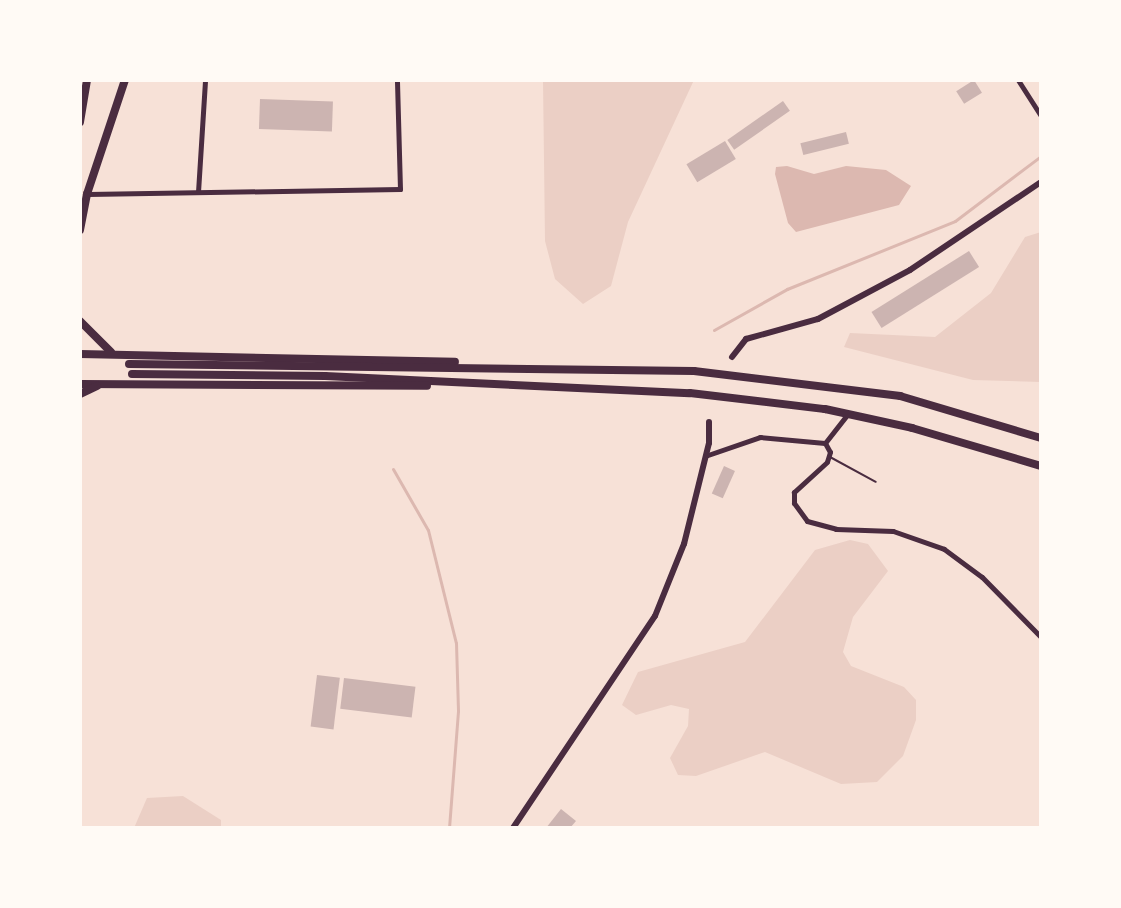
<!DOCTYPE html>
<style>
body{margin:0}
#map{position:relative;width:1121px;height:908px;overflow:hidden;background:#f7e1d7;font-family:"PT Sans",sans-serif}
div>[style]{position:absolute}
.green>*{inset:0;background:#ebcfc5}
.water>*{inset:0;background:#dcb8b0}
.stream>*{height:3px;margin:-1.5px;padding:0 1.5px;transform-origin:1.5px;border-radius:1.5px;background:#dcb8b0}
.building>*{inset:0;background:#ccb4b1;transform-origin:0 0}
.service>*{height:2px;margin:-1px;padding:0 1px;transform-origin:1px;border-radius:1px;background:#4a2c40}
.minor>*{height:5px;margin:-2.5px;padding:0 2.5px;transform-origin:2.5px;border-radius:2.5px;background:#4a2c40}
.tertiary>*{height:6px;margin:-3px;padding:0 3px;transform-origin:3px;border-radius:3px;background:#4a2c40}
.trunk>*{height:8px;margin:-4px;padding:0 4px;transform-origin:4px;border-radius:4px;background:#4a2c40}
span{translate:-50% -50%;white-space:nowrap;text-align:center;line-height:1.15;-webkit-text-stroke:8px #fffaf5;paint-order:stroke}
.frame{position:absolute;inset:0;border:82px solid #fffaf5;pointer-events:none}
</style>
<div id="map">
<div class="green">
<div style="clip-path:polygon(543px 80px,694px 80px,628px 222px,611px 286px,583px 304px,555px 279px,545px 241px)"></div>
<div style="clip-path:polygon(1041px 232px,1041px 382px,973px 380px,844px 347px,850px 333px,935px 337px,991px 293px,1025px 237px)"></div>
<div style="clip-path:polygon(850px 540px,868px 544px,888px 571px,853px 617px,843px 652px,851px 666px,904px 687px,916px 700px,916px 720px,903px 756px,877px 782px,841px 784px,765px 752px,696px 776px,678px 775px,670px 758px,688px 726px,689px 709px,671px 705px,636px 715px,622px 705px,638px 672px,745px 642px,815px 550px)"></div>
<div style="clip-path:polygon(183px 796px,221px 820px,221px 828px,134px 828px,147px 798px)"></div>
</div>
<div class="water">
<div style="clip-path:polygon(787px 166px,814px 174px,846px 166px,886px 170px,911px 186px,899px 205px,796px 232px,788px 223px,775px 174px,776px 167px)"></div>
</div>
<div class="stream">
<div style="left:714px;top:330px;width:84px;rotate:-29.3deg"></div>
<div style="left:787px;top:289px;width:181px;rotate:-22deg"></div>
<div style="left:955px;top:221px;width:108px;rotate:-37.1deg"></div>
<div style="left:393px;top:469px;width:70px;rotate:60.2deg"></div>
<div style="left:428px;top:530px;width:116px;rotate:76.1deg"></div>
<div style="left:456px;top:643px;width:68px;rotate:88.3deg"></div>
<div style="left:458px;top:711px;width:117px;rotate:94.4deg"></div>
</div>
<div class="building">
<div style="left:974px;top:80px;width:15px;height:21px;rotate:58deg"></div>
<div style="left:260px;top:99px;width:73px;height:30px;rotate:2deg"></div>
<div style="left:783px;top:101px;width:12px;height:68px;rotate:55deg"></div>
<div style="left:846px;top:132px;width:12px;height:47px;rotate:76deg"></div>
<div style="left:725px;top:141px;width:21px;height:45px;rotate:59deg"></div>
<div style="left:969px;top:251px;width:19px;height:115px;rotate:58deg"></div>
<div style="left:724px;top:466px;width:12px;height:30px;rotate:24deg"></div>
<div style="left:317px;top:675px;width:23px;height:52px;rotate:7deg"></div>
<div style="left:344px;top:678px;width:72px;height:31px;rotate:7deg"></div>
<div style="clip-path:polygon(561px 809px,576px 821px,570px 828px,546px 828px)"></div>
</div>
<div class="service">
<div style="left:830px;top:457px;width:52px;rotate:28.5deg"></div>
</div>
<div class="minor">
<div style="left:1018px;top:80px;width:43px;rotate:57.4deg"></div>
<div style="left:198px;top:192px;width:112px;rotate:-86.4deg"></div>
<div style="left:88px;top:194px;width:312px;rotate:-0.9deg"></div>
<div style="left:400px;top:189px;width:109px;rotate:-91.6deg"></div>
<div style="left:825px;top:443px;width:37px;rotate:-52deg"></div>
<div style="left:705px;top:456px;width:58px;rotate:-19.1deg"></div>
<div style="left:760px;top:437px;width:65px;rotate:5.3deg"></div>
<div style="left:825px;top:443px;width:10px;rotate:61deg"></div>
<div style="left:830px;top:452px;width:10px;rotate:107deg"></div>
<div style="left:827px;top:462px;width:45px;rotate:137.7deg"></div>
<div style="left:794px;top:492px;width:11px;rotate:90deg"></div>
<div style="left:794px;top:503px;width:22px;rotate:54deg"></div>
<div style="left:807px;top:521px;width:30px;rotate:15deg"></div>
<div style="left:836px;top:529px;width:57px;rotate:2deg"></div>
<div style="left:893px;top:531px;width:54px;rotate:19.4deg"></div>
<div style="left:944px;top:549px;width:47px;rotate:36.4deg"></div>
<div style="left:982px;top:577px;width:84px;rotate:45.5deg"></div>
</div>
<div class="tertiary">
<div style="left:732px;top:357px;width:23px;rotate:-52deg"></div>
<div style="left:746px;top:339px;width:75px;rotate:-15.5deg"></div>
<div style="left:818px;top:319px;width:104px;rotate:-28deg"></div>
<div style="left:910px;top:270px;width:158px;rotate:-33.9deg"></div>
<div style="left:513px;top:828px;width:255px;rotate:-56.2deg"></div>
<div style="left:655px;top:616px;width:78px;rotate:-68.1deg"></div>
<div style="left:684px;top:544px;width:104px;rotate:-76.1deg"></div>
<div style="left:709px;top:443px;width:21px;rotate:-90deg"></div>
</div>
<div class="trunk">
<div style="left:80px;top:122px;width:43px;rotate:-80.5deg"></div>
<div style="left:80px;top:230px;width:37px;rotate:-79deg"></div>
<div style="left:87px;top:194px;width:120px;rotate:-71.6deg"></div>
<div style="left:80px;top:321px;width:44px;rotate:45deg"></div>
<div style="left:80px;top:354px;width:375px;rotate:1.2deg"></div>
<div style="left:129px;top:364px;width:565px;rotate:0.71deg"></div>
<div style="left:694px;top:371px;width:208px;rotate:6.9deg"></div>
<div style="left:900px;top:396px;width:147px;rotate:16.6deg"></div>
<div style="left:132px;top:374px;width:193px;rotate:0.6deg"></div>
<div style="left:325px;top:376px;width:365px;rotate:2.7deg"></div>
<div style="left:690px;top:393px;width:136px;rotate:6.8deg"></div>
<div style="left:825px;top:409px;width:89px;rotate:12.3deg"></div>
<div style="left:912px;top:428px;width:134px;rotate:16.4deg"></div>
<div style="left:80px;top:384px;width:347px;rotate:0.3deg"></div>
<div style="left:80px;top:394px;width:19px;rotate:-25deg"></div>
</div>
<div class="frame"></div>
</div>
